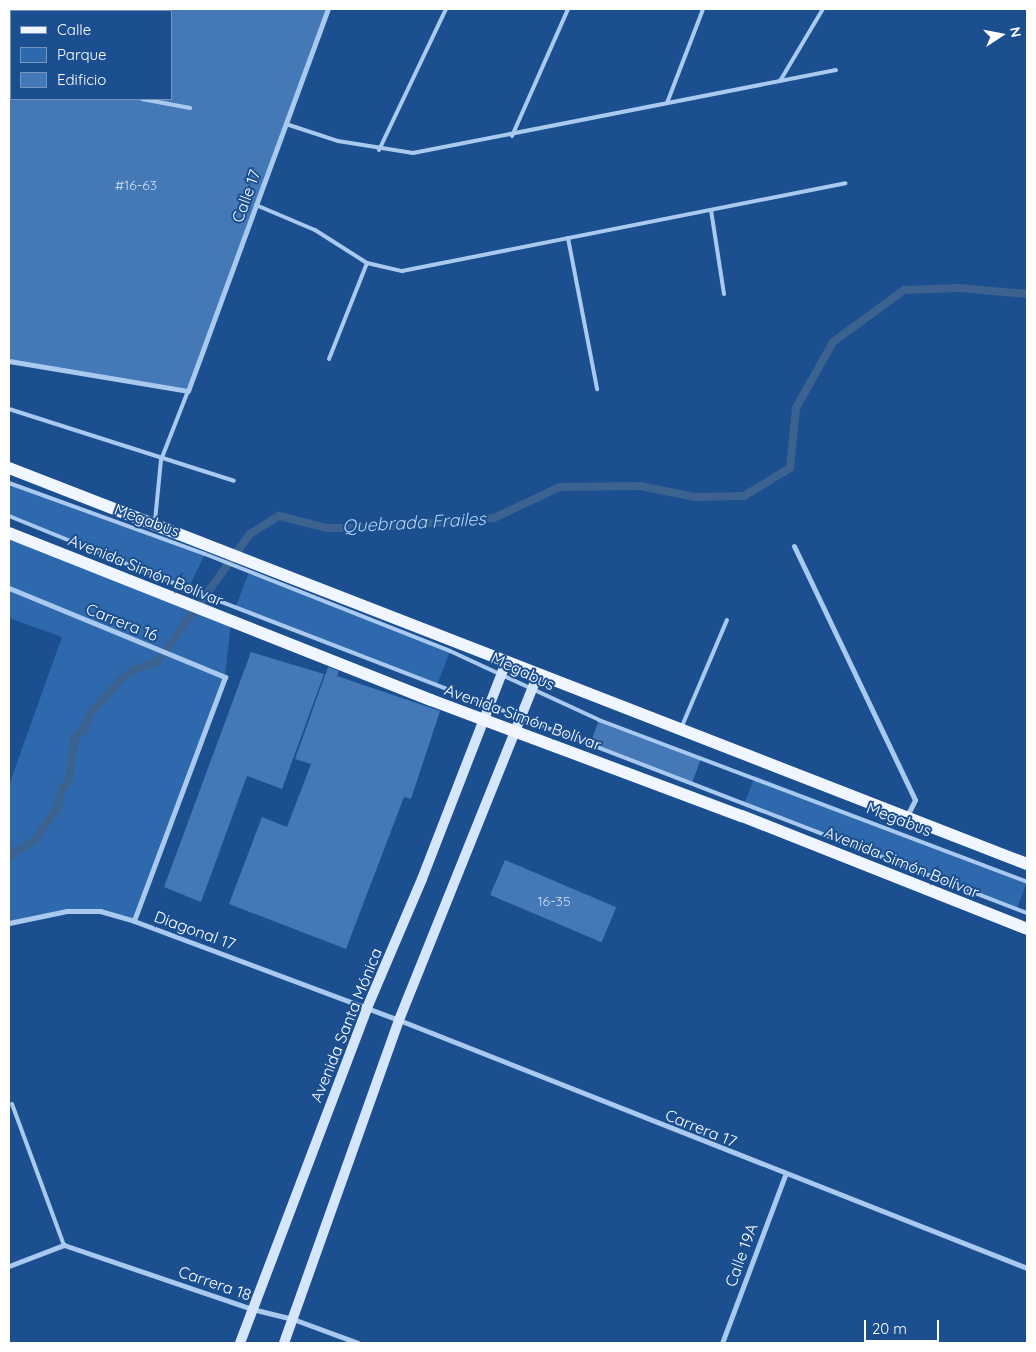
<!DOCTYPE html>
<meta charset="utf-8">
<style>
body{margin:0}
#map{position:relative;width:1036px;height:1352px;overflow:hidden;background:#1b4f8f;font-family:Quicksand,sans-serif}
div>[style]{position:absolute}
.green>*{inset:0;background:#2e69ad;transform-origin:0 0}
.stream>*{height:8px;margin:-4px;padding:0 4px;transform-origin:4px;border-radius:4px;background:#3c6290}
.building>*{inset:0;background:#4478b7;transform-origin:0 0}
.lane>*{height:4px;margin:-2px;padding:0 2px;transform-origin:2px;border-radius:2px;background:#a9c9ee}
.street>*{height:5px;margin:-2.5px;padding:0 2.5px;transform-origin:2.5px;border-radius:2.5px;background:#a9c9ee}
.secondary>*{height:10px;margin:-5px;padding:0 5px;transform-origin:5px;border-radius:5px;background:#d6e6fa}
.primary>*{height:12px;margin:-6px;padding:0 6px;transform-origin:6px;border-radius:6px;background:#f0f6ff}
span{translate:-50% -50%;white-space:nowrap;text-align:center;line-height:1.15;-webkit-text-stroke:4px #1b4f8f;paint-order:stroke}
.number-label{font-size:14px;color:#d0dded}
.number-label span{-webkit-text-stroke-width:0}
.street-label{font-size:16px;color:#fff}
.water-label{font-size:18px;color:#b5d3f5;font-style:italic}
.frame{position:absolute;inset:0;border:10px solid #fff;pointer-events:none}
.legend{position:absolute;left:10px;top:10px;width:162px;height:90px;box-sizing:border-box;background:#1b4f8f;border:1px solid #7695bc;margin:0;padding:6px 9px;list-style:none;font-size:15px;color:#fff}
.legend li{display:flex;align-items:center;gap:10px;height:25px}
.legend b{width:25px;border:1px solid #7695bc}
.north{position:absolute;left:976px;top:10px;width:50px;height:50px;-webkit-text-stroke:4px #1b4f8f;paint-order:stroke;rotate:79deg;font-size:14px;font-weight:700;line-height:20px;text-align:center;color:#fff}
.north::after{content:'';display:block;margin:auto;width:18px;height:22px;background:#fff;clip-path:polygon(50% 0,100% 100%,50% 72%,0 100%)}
.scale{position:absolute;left:864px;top:1320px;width:75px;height:22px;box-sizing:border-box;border:2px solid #fff;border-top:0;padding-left:6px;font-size:15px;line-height:18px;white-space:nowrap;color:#fff;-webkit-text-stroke:4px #1b4f8f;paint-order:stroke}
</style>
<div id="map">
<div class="green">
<div style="clip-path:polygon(9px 483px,205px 554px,188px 589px,9px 516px)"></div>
<div style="clip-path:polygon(9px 533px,231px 621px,225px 677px,134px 921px,100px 911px,67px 911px,9px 923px,9px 785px,62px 637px,9px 618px)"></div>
<div style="left:249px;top:572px;width:216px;height:38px;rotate:21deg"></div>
<div style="left:755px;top:776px;width:292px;height:29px;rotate:21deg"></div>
</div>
<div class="stream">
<div style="left:9px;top:856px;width:31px;rotate:-32deg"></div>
<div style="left:35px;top:840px;width:38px;rotate:-55deg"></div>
<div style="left:57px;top:809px;width:21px;rotate:-76deg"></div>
<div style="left:62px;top:789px;width:11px;rotate:-52deg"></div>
<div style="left:69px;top:780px;width:43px;rotate:-82.1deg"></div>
<div style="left:75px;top:737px;width:12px;rotate:-42deg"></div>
<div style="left:84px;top:729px;width:16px;rotate:-68deg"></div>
<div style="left:90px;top:714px;width:47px;rotate:-48.5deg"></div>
<div style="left:121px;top:679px;width:17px;rotate:-36deg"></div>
<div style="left:135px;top:669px;width:23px;rotate:-18deg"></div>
<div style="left:157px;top:662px;width:158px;rotate:-54deg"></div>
<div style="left:250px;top:534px;width:34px;rotate:-32deg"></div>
<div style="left:279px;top:516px;width:49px;rotate:14deg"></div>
<div style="left:327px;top:528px;width:40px"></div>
<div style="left:367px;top:528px;width:127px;rotate:-4.5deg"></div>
<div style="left:494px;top:518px;width:73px;rotate:-25.2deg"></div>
<div style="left:560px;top:487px;width:80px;rotate:-0.7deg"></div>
<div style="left:640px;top:486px;width:56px;rotate:11.3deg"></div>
<div style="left:695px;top:497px;width:49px;rotate:-1.2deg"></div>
<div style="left:744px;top:496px;width:54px;rotate:-31.3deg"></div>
<div style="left:790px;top:468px;width:60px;rotate:-84.3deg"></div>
<div style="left:796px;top:408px;width:76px;rotate:-60.7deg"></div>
<div style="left:833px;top:342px;width:88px;rotate:-36.2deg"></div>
<div style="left:904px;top:290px;width:56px;rotate:-2deg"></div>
<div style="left:960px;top:288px;width:67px;rotate:5.1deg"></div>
</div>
<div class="building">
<div style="clip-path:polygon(evenodd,9px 9px,328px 9px,188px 391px,9px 361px,9px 9px,11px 11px,171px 11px,171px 99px,11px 99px,11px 11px)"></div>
<div style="clip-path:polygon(251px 652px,324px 674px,282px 789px,247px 776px,201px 902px,164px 887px)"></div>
<div style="clip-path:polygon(328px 667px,339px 671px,337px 676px,440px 711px,411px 799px,404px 797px,346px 949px,229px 904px,262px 817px,287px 827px,311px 764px,295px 759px)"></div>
<div style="left:599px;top:720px;width:109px;height:27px;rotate:20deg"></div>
<div style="left:505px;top:860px;width:121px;height:38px;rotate:23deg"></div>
</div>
<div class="lane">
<div style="left:9px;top:72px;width:2px;rotate:27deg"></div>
<div style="left:780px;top:81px;width:84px;rotate:-59.2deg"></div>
<div style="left:142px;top:99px;width:49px;rotate:10.6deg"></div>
<div style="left:667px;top:103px;width:101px;rotate:-69deg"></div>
<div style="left:286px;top:124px;width:55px;rotate:18.1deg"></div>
<div style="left:338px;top:141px;width:76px;rotate:9.1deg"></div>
<div style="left:413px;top:153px;width:431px;rotate:-11.1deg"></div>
<div style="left:512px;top:136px;width:139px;rotate:-66.2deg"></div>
<div style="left:379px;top:150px;width:156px;rotate:-64.6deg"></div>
<div style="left:256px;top:205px;width:64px;rotate:23deg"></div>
<div style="left:315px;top:230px;width:62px;rotate:32.4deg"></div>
<div style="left:367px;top:263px;width:36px;rotate:13deg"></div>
<div style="left:402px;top:271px;width:452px;rotate:-11.2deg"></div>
<div style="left:711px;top:210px;width:85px;rotate:81.2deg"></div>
<div style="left:568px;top:238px;width:154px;rotate:79.1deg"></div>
<div style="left:329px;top:359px;width:103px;rotate:-68.4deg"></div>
<div style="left:9px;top:409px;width:236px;rotate:17.7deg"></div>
<div style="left:9px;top:483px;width:208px;rotate:19.9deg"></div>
<div style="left:205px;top:554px;width:264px;rotate:21.6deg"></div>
<div style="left:450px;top:651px;width:164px;rotate:24.8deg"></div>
<div style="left:599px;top:720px;width:458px;rotate:20.7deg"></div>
<div style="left:9px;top:516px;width:193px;rotate:22.2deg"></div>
<div style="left:188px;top:589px;width:899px;rotate:21.12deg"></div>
<div style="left:155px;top:521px;width:61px;rotate:-84.4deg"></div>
<div style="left:161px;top:460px;width:74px;rotate:-68.6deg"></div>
<div style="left:682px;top:726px;width:115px;rotate:-67deg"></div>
<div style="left:12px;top:1104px;width:150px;rotate:69.8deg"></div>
</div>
<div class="street">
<div style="left:9px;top:361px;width:181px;rotate:9.5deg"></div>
<div style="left:188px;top:391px;width:407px;rotate:-69.9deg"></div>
<div style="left:794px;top:546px;width:281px;rotate:64.5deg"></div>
<div style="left:915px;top:800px;width:18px;rotate:117deg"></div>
<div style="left:9px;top:588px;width:234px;rotate:22.4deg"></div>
<div style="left:225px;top:677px;width:260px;rotate:110.5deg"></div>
<div style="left:9px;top:923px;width:59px;rotate:-11.7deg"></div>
<div style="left:67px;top:911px;width:33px"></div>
<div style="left:100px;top:911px;width:35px;rotate:16deg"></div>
<div style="left:134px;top:921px;width:283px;rotate:20.5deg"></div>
<div style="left:399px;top:1020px;width:675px;rotate:21.55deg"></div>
<div style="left:9px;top:1266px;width:59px;rotate:-20.9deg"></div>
<div style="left:64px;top:1245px;width:199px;rotate:18.8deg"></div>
<div style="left:252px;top:1309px;width:42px;rotate:13.7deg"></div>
<div style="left:293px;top:1319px;width:69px;rotate:20.3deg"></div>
<div style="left:722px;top:1343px;width:179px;rotate:-69.4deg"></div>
</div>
<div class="secondary">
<div style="left:240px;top:1343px;width:358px;rotate:-69.2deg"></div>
<div style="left:367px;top:1008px;width:140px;rotate:-66.9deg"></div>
<div style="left:422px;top:879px;width:233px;rotate:-68.8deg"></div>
<div style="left:284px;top:1343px;width:343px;rotate:-70.4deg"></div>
<div style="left:399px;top:1020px;width:372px;rotate:-68.1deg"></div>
</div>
<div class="primary">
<div style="left:9px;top:468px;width:1092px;rotate:21.26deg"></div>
<div style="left:9px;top:533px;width:454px;rotate:21.6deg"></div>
<div style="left:431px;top:700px;width:332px;rotate:20.5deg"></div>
<div style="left:742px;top:816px;width:307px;rotate:21.6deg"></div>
</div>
<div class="number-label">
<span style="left:136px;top:185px">#16-63</span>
<span style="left:554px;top:901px">16-35</span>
</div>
<div class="street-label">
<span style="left:246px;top:196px;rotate:-70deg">Calle 17</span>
<span style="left:147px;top:520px;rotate:20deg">Megabus</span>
<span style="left:146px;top:570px;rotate:22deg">Avenida Simón Bolívar</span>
<span style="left:122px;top:622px;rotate:22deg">Carrera 16</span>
<span style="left:523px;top:671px;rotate:25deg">Megabus</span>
<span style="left:523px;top:717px;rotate:20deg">Avenida Simón Bolívar</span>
<span style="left:899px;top:819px;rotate:21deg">Megabus</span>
<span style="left:902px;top:862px;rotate:22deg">Avenida Simón Bolívar</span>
<span style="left:195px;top:930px;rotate:20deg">Diagonal 17</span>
<span style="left:346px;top:1025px;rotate:-68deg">Avenida Santa Mónica</span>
<span style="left:701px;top:1128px;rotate:22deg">Carrera 17</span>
<span style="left:741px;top:1255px;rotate:-70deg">Calle 19A</span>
<span style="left:215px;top:1283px;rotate:19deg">Carrera 18</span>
</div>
<div class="water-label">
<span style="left:414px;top:523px;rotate:-3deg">Quebrada Frailes</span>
</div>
<div class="frame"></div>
<ul class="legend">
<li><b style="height:6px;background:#f0f6ff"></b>Calle</li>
<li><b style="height:14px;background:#2e69ad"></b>Parque</li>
<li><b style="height:14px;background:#4478b7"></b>Edificio</li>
</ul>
<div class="north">N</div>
<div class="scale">20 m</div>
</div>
